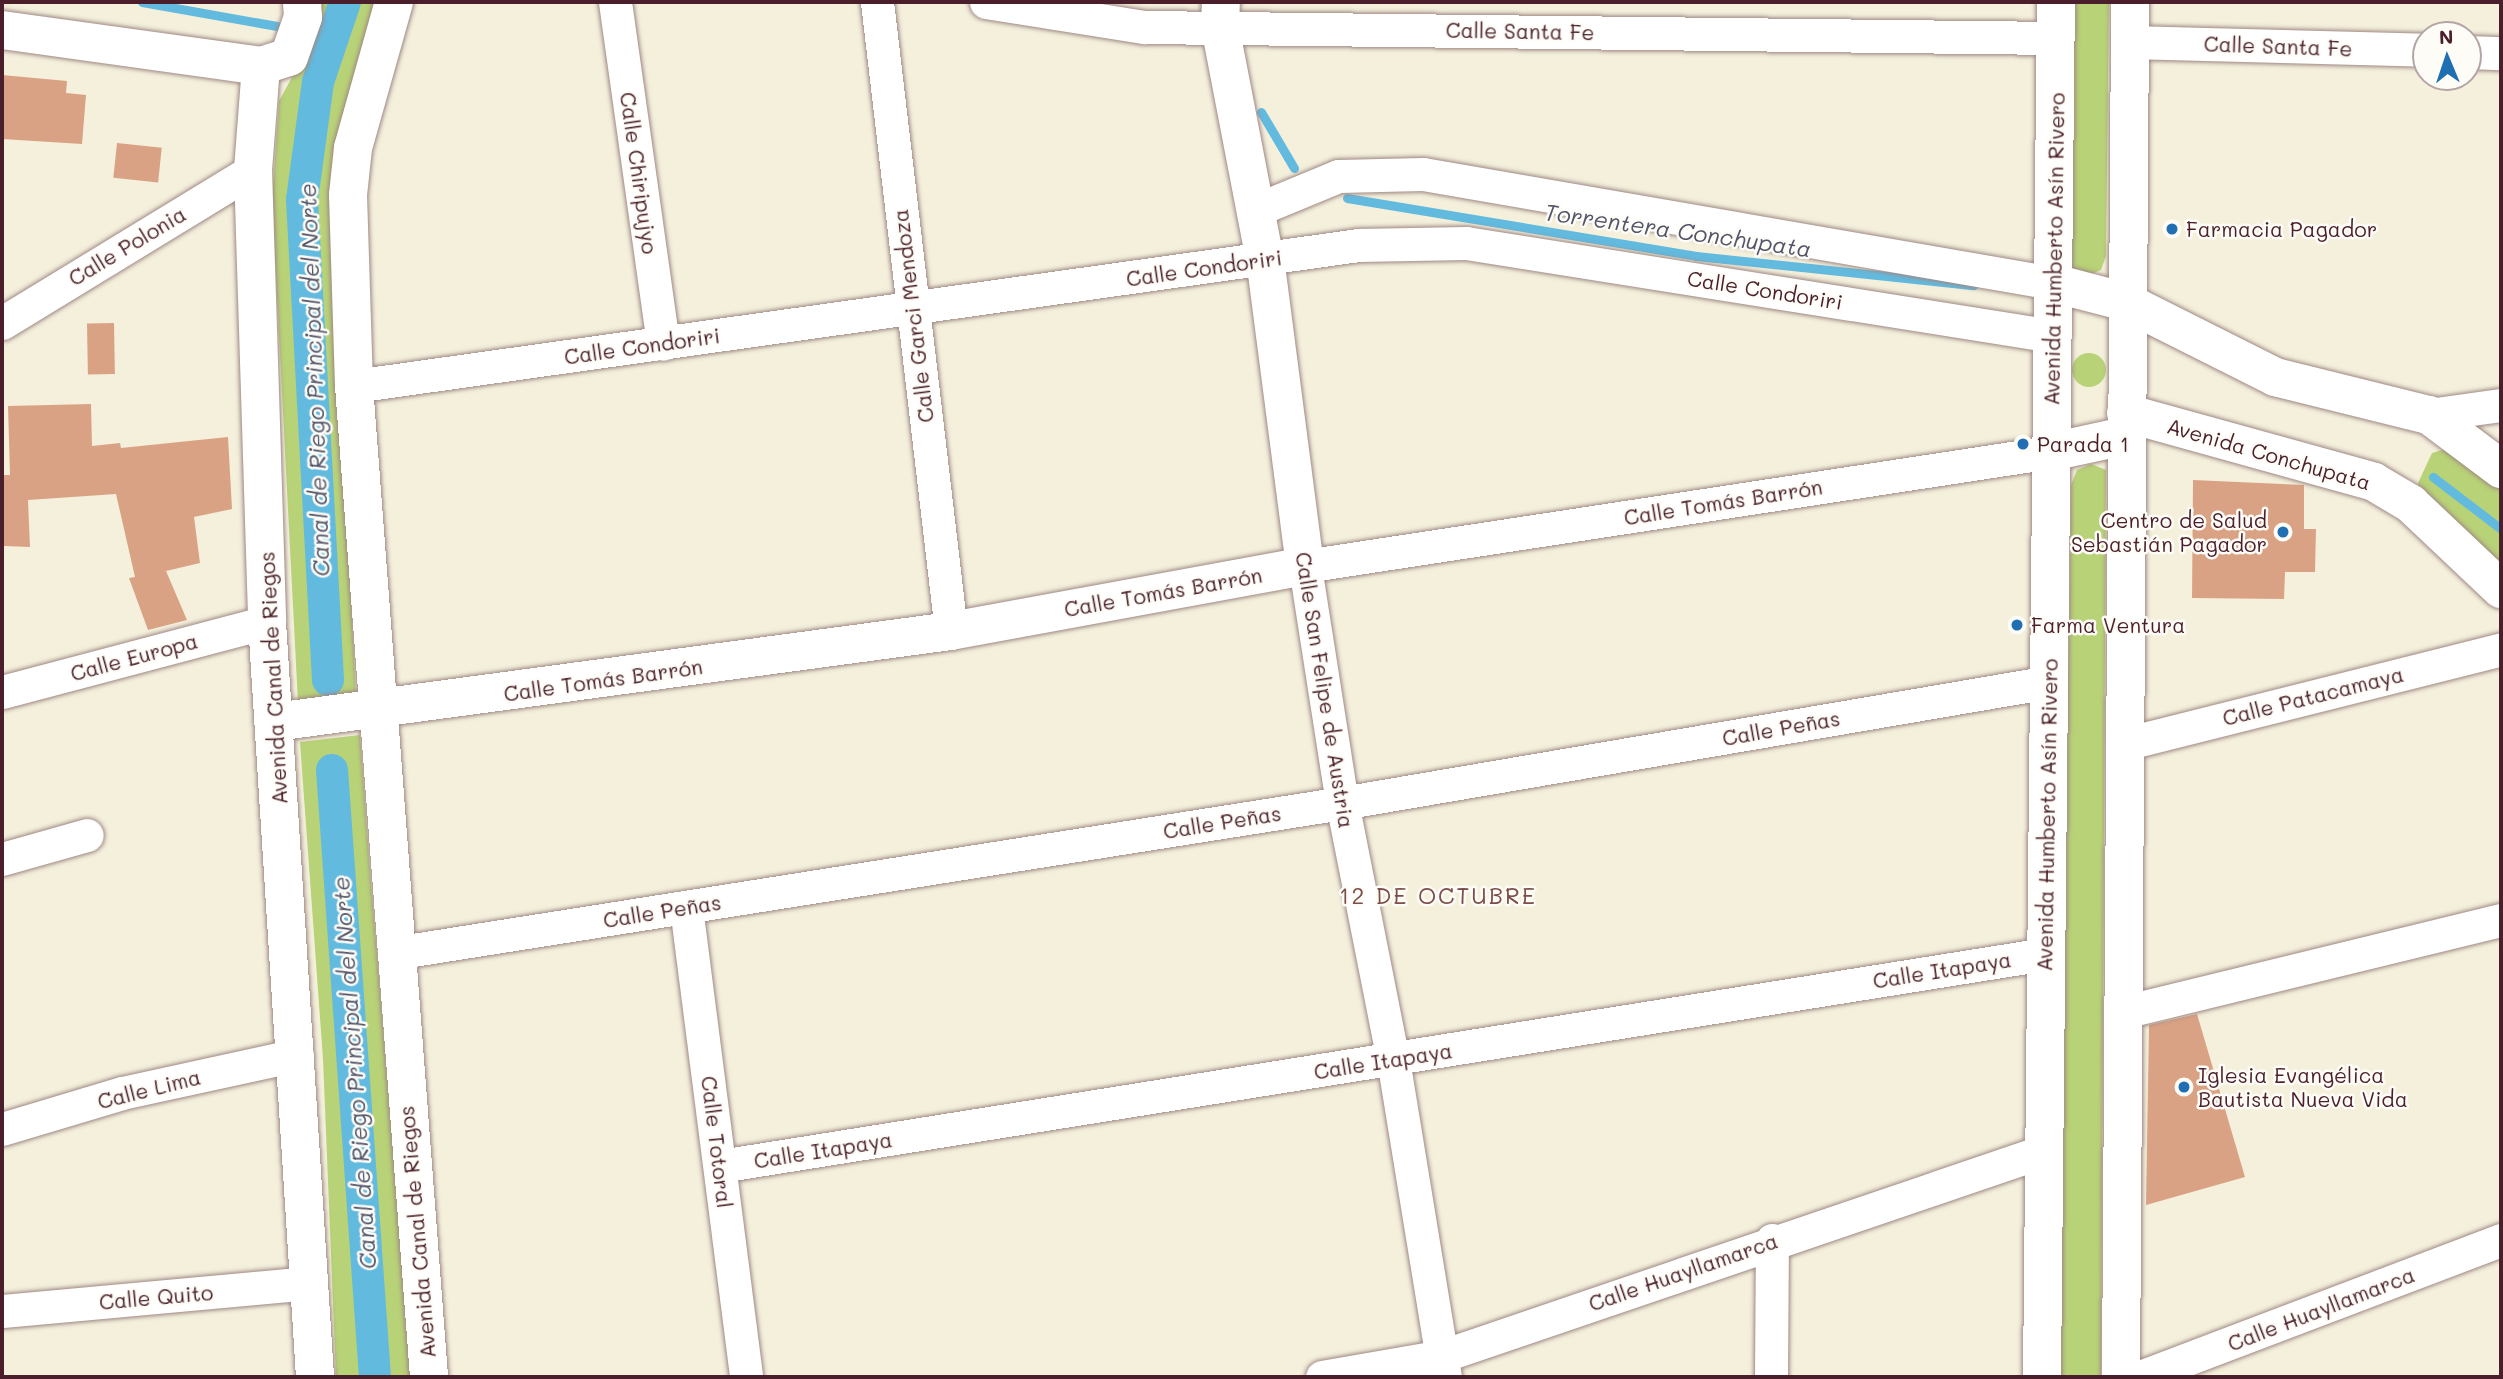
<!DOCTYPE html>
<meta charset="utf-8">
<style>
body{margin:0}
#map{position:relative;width:2503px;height:1379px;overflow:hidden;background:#f4f0dc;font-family:Mali,sans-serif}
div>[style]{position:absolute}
.green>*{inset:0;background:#b8d277}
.round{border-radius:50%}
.stream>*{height:9px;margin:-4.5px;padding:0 4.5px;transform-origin:4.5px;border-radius:4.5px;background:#62badf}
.canal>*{height:32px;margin:-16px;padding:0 16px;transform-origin:16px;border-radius:16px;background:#62badf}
.building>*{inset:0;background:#daa284;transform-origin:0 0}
.roads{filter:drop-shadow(0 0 2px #9f8884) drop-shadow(0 0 2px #9f8884)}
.minor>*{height:33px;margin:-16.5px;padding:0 16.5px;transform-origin:16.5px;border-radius:16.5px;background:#fff}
.tertiary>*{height:38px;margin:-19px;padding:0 19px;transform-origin:19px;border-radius:19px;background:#fff}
.dots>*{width:19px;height:19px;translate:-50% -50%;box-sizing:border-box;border:4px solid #fdfcf7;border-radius:50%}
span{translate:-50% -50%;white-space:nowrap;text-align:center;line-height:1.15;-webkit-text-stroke:5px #fdfcf7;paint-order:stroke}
.street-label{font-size:21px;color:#4a1f2b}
.poi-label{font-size:21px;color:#4a1f2b}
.left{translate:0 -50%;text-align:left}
.right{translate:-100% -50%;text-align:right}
.water-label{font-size:23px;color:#52556a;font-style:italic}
.neighbourhood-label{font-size:23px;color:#7c4d4a;letter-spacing:2px}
.frame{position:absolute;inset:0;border:4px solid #4a1f2b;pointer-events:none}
.north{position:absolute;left:2412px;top:21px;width:70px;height:70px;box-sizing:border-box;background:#fdfcf7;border:2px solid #b5a4a5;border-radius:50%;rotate:358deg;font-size:19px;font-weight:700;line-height:28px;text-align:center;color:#4a1f2b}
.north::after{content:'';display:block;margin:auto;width:24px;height:32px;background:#1f6fb2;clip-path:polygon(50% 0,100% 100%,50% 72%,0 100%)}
</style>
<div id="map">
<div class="green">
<div style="clip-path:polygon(318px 2px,380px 2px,333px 251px,356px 696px,298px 703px,272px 200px,279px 101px,302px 59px)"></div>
<div style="clip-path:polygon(2070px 2px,2109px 2px,2106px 256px,2101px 270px,2087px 276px,2073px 270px,2067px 256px)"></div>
<div class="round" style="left:2072px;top:353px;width:34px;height:34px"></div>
<div style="clip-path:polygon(2445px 449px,2501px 487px,2501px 572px,2420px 497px,2418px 483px,2432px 453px)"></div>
<div style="clip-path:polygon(2091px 464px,2106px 470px,2101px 1377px,2058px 1377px,2071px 485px,2077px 470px)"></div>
<div style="clip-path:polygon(360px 735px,370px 871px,412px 1377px,336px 1377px,323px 1059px,300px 742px)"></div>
</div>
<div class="stream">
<div style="left:142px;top:2px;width:137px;rotate:10.1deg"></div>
<div style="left:1261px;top:112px;width:65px;rotate:59.5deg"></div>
<div style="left:1347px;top:198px;width:354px;rotate:9.4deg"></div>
<div style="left:1696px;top:256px;width:279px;rotate:6deg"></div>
<div style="left:2433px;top:477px;width:86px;rotate:37.4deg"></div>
</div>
<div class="canal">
<div style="left:328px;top:680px;width:481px;rotate:-93.1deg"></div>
<div style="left:302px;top:200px;width:119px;rotate:-82.3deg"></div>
<div style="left:318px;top:82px;width:84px;rotate:-71.4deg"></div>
<div style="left:332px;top:770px;width:609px;rotate:85.95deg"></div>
</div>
<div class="building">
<div style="clip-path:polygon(2px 75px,67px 81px,66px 93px,86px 95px,82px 144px,2px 139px)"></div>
<div style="left:117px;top:143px;width:45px;height:35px;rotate:6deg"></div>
<div style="left:114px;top:323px;width:51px;height:27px;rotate:89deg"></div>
<div style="clip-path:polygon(91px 404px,92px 446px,120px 443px,121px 448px,228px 437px,232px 509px,194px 517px,200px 563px,166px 571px,187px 620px,148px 630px,129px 578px,135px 577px,116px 494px,28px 500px,30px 547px,4px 546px,2px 475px,10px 475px,8px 406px)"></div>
<div style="clip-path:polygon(2193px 480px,2304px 485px,2304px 529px,2316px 529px,2315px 572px,2285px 572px,2284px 599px,2192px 598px)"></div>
<div style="clip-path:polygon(2197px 1014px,2245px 1177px,2146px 1205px,2149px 1025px)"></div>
</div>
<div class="roads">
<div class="minor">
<div style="left:615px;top:2px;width:345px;rotate:82deg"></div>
<div style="left:877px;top:2px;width:633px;rotate:83.29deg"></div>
<div style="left:986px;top:2px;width:160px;rotate:9deg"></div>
<div style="left:1144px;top:27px;width:912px;rotate:0.69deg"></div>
<div style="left:2129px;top:42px;width:297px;rotate:1.5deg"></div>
<div style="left:2468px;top:52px;width:33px;rotate:2deg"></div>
<div style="left:1256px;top:210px;width:89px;rotate:-22.5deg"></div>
<div style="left:1338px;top:176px;width:85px;rotate:-1.3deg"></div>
<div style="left:1423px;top:174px;width:639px;rotate:9.82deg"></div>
<div style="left:2px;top:323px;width:294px;rotate:-31.4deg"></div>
<div style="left:354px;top:386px;width:1014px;rotate:-7.99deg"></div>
<div style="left:1358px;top:245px;width:108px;rotate:-1.1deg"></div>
<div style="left:1466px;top:243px;width:594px;rotate:9deg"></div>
<div style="left:2429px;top:415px;width:73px;rotate:-7.9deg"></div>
<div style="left:2px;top:692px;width:274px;rotate:-14.8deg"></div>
<div style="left:2124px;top:744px;width:389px;rotate:-14.1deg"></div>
<div style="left:2px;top:859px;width:88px;rotate:-15.8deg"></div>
<div style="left:686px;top:907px;width:474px;rotate:82.7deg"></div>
<div style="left:394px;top:953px;width:960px;rotate:-8.99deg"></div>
<div style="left:1342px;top:803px;width:717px;rotate:-9.71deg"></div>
<div style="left:2123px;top:1012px;width:389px;rotate:-13.7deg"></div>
<div style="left:2px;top:1129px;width:125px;rotate:-16.7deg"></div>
<div style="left:122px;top:1093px;width:179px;rotate:-12.3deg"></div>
<div style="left:720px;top:1166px;width:1342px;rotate:-9.09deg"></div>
<div style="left:2px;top:1311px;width:309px;rotate:-5.2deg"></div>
<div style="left:1322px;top:1377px;width:122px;rotate:-9.9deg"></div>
<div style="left:1442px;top:1356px;width:633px;rotate:-18.81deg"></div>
<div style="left:1445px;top:1377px;width:321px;rotate:-99.3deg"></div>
<div style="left:1393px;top:1060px;width:262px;rotate:-101.2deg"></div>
<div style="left:1342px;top:803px;width:240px;rotate:-98.9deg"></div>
<div style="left:1305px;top:566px;width:755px;rotate:-8.69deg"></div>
<div style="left:1771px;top:1377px;width:137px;rotate:-89.6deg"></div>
<div style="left:2140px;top:1377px;width:386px;rotate:-20.8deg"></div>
</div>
<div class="tertiary">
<div style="left:394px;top:2px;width:152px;rotate:105.7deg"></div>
<div style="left:353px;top:148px;width:47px;rotate:96.1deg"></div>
<div style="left:348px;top:195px;width:191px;rotate:88.2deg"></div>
<div style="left:354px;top:386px;width:994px;rotate:85.67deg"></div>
<div style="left:2px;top:30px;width:261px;rotate:7.9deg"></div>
<div style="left:261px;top:66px;width:29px;rotate:-18deg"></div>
<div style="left:289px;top:57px;width:42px;rotate:-70.7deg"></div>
<div style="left:303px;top:17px;width:15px;rotate:-94deg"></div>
<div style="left:261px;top:66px;width:104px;rotate:94.4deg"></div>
<div style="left:253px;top:170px;width:452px;rotate:88.2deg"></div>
<div style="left:267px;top:622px;width:757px;rotate:86.36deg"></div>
<div style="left:2053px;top:283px;width:75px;rotate:14.6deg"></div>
<div style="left:2126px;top:302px;width:167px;rotate:26.7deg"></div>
<div style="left:2275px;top:377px;width:159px;rotate:13.9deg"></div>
<div style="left:2429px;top:415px;width:90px;rotate:36.9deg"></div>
<div style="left:2126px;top:413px;width:257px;rotate:15.5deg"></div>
<div style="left:2374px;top:482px;width:43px;rotate:30.7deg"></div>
<div style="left:2411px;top:504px;width:124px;rotate:43.4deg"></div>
<div style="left:2051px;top:452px;width:76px;rotate:-12.2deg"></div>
<div style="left:275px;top:722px;width:682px;rotate:-7.67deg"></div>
<div style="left:951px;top:631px;width:360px;rotate:-10.4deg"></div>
<div style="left:1305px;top:566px;width:309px;rotate:-97.4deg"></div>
<div style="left:1265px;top:260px;width:237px;rotate:-100.9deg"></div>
<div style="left:1220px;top:27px;width:25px;rotate:-88deg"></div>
<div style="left:2042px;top:1377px;width:1375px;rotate:-89.42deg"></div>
<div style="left:2121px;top:1377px;width:1375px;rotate:-89.62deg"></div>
</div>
</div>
<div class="dots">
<div style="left:2172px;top:229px;background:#1f6fb2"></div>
<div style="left:2023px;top:444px;background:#1f6fb2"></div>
<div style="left:2283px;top:532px;background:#1f6fb2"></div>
<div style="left:2017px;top:625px;background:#1f6fb2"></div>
<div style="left:2184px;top:1087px;background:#1f6fb2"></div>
</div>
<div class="street-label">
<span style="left:1520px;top:31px;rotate:1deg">Calle Santa Fe</span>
<span style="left:2278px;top:46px;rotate:2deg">Calle Santa Fe</span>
<span style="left:639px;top:173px;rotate:82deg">Calle Chiripujyo</span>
<span style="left:127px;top:246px;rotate:-31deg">Calle Polonia</span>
<span style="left:2054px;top:249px;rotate:-89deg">Avenida Humberto Asín Rivero</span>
<span style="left:1204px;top:268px;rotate:-8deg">Calle Condoriri</span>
<span style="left:1765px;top:290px;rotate:9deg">Calle Condoriri</span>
<span style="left:913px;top:316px;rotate:-97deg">Calle Garci Mendoza</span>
<span style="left:642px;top:346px;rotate:-8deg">Calle Condoriri</span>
<span style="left:2269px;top:454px;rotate:16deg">Avenida Conchupata</span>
<span style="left:1723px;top:502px;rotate:-9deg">Calle Tomás Barrón</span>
<span style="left:1163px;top:592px;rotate:-10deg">Calle Tomás Barrón</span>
<span style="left:134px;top:657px;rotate:-15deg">Calle Europa</span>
<span style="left:273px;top:678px;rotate:-93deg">Avenida Canal de Riegos</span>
<span style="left:603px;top:680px;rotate:-8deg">Calle Tomás Barrón</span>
<span style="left:1325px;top:690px;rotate:81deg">Calle San Felipe de Austria</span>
<span style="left:2313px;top:696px;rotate:-14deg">Calle Patacamaya</span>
<span style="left:1781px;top:728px;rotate:-10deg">Calle Peñas</span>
<span style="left:2047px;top:815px;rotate:-89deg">Avenida Humberto Asín Rivero</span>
<span style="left:1222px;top:822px;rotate:-9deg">Calle Peñas</span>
<span style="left:662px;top:911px;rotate:-9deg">Calle Peñas</span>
<span style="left:1942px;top:970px;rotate:-9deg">Calle Itapaya</span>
<span style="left:1383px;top:1061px;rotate:-9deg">Calle Itapaya</span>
<span style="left:149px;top:1089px;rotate:-14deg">Calle Lima</span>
<span style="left:717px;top:1142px;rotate:83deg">Calle Totoral</span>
<span style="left:823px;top:1150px;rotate:-9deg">Calle Itapaya</span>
<span style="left:417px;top:1232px;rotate:-95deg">Avenida Canal de Riegos</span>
<span style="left:1683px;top:1272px;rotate:-19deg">Calle Huayllamarca</span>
<span style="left:156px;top:1297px;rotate:-5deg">Calle Quito</span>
<span style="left:2321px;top:1309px;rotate:-21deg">Calle Huayllamarca</span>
</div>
<div class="poi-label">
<span class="left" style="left:2186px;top:229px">Farmacia Pagador</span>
<span class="left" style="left:2037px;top:444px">Parada 1</span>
<span class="right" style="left:2267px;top:532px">Centro de Salud<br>Sebastián Pagador</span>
<span class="left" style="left:2031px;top:625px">Farma Ventura</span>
<span class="left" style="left:2198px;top:1087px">Iglesia Evangélica<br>Bautista Nueva Vida</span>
</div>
<div class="water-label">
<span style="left:1678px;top:230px;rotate:8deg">Torrentera Conchupata</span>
<span style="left:314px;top:380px;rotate:-92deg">Canal de Riego Principal del Norte</span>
<span style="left:354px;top:1073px;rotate:-94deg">Canal de Riego Principal del Norte</span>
</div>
<div class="neighbourhood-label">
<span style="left:1438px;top:895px">12 DE OCTUBRE</span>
</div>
<div class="frame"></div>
<div class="north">N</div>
</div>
